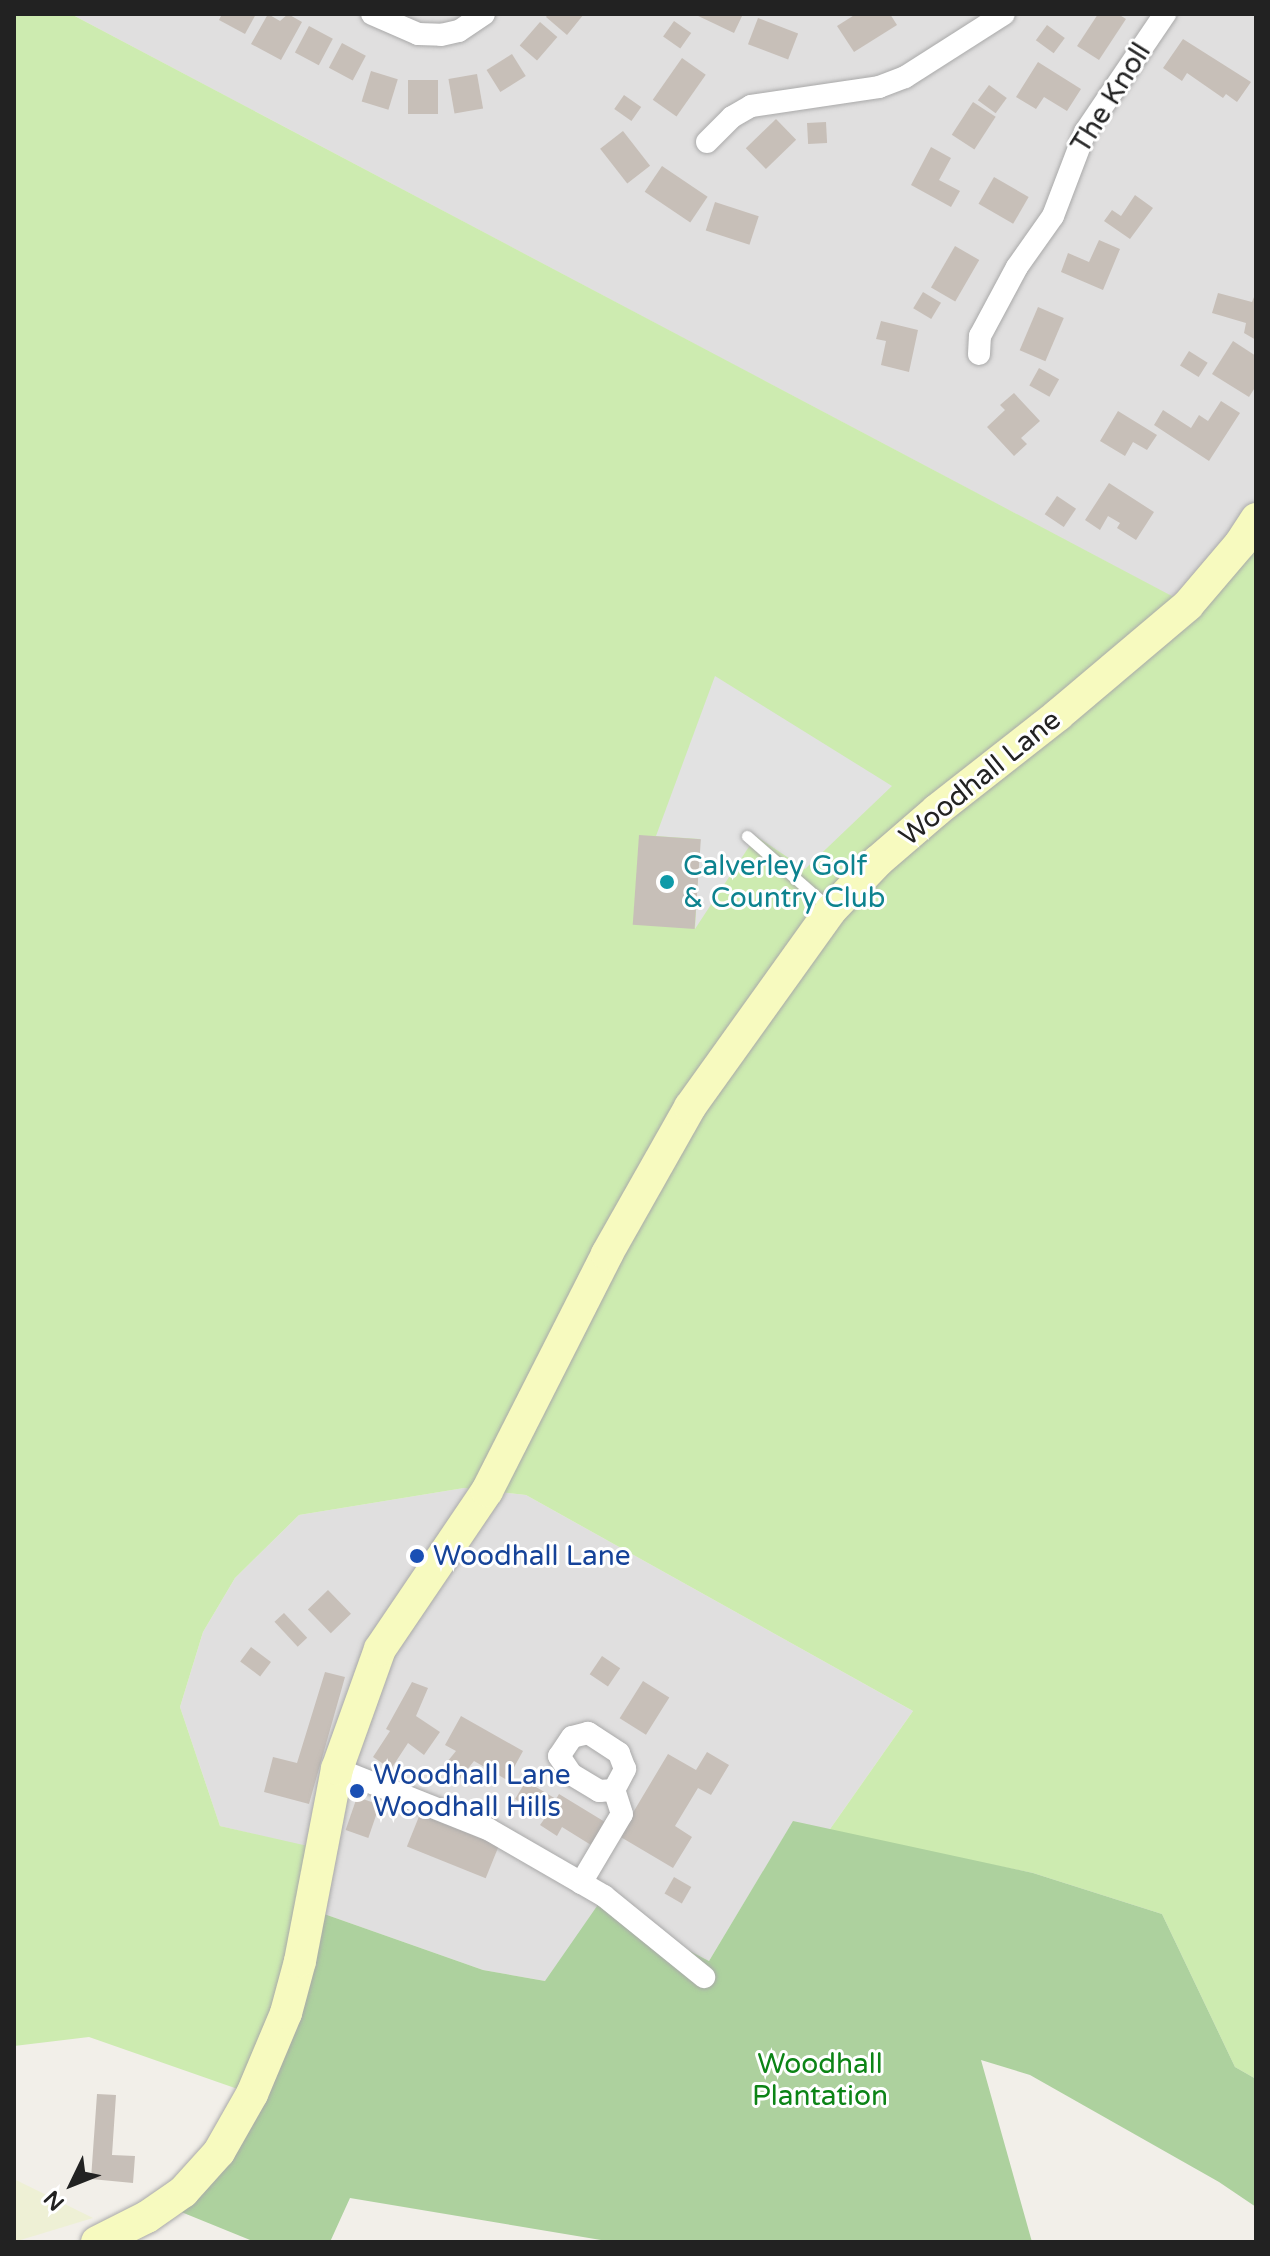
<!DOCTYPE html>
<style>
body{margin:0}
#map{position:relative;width:1270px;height:2256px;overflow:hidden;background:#f2efe9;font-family:"Varela Round",sans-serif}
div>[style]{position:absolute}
.residential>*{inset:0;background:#e0dfdf}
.farmland>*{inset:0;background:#eef0d5}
.grass>*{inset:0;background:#cdebb0}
.forest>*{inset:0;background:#add19e}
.parking>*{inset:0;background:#e2e2e2}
.building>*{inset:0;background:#c7bfb8;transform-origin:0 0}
.roads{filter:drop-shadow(0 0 2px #a9a9a9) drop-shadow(0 0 2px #a9a9a9)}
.lane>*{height:11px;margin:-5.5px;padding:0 5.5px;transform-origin:5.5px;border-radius:5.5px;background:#fff}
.street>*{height:22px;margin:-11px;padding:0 11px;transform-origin:11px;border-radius:11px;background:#fff}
.secondary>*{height:32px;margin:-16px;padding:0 16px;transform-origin:16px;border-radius:16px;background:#f7fabf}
.dots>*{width:22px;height:22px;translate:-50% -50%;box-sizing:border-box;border:4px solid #fff;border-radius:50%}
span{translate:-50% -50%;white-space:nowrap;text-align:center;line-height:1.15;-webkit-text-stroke:6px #fff;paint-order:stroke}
.street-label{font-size:28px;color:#222}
.culture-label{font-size:28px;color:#0d838f}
.left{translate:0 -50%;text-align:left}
.transit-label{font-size:28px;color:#164399}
.park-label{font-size:28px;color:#0c8416}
.frame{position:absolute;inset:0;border:16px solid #222;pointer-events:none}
.north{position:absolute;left:32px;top:2144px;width:80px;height:80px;-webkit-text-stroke:6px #fff;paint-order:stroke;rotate:227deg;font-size:22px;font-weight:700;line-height:32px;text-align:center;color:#222}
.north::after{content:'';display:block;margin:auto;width:28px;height:36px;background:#222;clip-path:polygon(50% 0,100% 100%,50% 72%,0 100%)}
</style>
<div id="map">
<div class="residential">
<div style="clip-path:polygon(71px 14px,1256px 14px,1256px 519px,1188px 605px)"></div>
<div style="clip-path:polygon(464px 1488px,526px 1495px,913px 1711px,828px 1832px,793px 1822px,709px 1961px,640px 1925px,545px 1981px,483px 1970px,310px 1909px,320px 1850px,220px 1826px,180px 1707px,203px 1632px,235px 1578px,299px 1515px)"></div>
</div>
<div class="farmland">
<div style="clip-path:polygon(14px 2179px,93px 2218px,14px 2242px)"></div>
</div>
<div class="grass">
<div style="clip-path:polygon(14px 14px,71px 14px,1187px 604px,1256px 519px,1256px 2079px,1235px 2067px,1162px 1914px,1033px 1873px,828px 1832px,913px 1711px,526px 1495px,464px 1488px,299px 1515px,235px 1578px,203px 1632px,180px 1707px,220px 1826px,321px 1849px,252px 2094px,89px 2037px,14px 2046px)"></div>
</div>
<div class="forest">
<div style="clip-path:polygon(793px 1821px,1033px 1873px,1162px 1914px,1235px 2067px,1256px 2079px,1256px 2207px,1219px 2182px,1030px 2075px,981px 2060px,1032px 2242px,613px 2242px,350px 2198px,330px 2242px,255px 2242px,164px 2205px,219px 2152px,310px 1909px,483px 1970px,545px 1981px,604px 1896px,640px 1925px,709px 1961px)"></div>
</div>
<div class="parking">
<div style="clip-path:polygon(715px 676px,892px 786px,805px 869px,756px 836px,695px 929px,700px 839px,656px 836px)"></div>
</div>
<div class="building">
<div style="clip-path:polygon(222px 14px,256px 14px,245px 34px,219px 20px)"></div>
<div style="clip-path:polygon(268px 14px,280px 21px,288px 14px,302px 22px,281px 60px,251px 44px)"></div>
<div style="clip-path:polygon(548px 14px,584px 14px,567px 35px,546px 17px)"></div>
<div style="clip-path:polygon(694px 14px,743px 14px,734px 33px)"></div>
<div style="clip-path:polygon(856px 14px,890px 14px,897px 25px,854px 52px,837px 26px)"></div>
<div style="clip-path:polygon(1098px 14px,1118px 14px,1126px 19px,1099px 60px,1077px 46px)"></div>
<div style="left:758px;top:18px;width:43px;height:28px;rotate:21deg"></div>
<div style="left:674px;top:21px;width:21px;height:19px;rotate:35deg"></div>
<div style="left:540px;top:22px;width:23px;height:31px;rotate:41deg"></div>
<div style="left:1047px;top:25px;width:22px;height:19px;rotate:36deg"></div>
<div style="left:309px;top:26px;width:27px;height:30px;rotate:28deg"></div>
<div style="clip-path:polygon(1183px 39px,1251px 82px,1237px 102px,1226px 94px,1223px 98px,1187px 73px,1182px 81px,1163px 68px)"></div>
<div style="left:342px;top:43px;width:27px;height:28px;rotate:28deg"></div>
<div style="left:512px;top:54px;width:26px;height:30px;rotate:58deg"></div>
<div style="left:682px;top:58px;width:29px;height:51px;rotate:35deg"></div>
<div style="clip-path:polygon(1038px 62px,1081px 89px,1067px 111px,1044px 97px,1036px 109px,1016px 97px)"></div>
<div style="left:371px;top:71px;width:28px;height:32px;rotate:17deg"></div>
<div style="left:477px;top:74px;width:35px;height:29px;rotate:80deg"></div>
<div style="left:408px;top:80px;width:30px;height:34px"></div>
<div style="left:989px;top:85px;width:22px;height:19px;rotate:36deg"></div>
<div style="left:624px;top:95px;width:21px;height:17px;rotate:35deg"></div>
<div style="left:973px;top:102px;width:27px;height:39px;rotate:33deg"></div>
<div style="left:776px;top:119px;width:29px;height:42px;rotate:46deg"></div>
<div style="left:826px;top:122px;width:21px;height:19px;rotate:87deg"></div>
<div style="left:623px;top:131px;width:44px;height:29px;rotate:52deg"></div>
<div style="clip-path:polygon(931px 147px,951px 158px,939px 180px,960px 191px,951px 207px,911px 185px)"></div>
<div style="left:662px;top:166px;width:55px;height:31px;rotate:34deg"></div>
<div style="left:994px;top:177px;width:40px;height:31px;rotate:30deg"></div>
<div style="clip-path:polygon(1135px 195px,1153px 208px,1130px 239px,1104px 221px,1112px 210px,1121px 216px)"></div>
<div style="left:715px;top:202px;width:46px;height:30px;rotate:18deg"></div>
<div style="clip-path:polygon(1099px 240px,1120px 249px,1103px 290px,1061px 272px,1068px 253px,1089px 262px)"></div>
<div style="left:955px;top:246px;width:28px;height:48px;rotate:30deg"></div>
<div style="left:923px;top:292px;width:21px;height:19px;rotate:31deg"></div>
<div style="clip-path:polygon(1256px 292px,1256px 340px,1244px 333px,1246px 323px,1212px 313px,1218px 293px,1252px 302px)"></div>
<div style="left:1038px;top:307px;width:28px;height:47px;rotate:23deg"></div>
<div style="clip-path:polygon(881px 321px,918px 330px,909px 372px,881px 365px,886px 341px,876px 339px)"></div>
<div style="clip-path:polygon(1233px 341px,1256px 356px,1256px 386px,1249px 397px,1212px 374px)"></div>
<div style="left:1189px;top:351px;width:22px;height:17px;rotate:32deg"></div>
<div style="left:1039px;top:368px;width:23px;height:20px;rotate:29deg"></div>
<div style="clip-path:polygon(1014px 393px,1040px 421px,1021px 438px,1027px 444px,1014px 456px,987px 427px,1005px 410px,1000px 405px)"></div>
<div style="clip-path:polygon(1221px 401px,1240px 413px,1209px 461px,1154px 425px,1163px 410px,1191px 428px,1199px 415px,1208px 421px)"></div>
<div style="clip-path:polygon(1118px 411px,1157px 435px,1147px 450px,1133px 442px,1125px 456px,1100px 441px)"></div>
<div style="clip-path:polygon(1109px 483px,1154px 512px,1136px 540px,1117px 528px,1120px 523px,1108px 516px,1100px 530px,1085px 520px)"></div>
<div style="left:1057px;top:496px;width:23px;height:22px;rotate:34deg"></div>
<div style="left:639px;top:835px;width:62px;height:90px;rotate:4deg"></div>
<div style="left:328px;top:1590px;width:33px;height:28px;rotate:46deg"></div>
<div style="left:284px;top:1613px;width:34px;height:13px;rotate:47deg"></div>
<div style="left:251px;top:1647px;width:25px;height:18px;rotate:37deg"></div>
<div style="left:602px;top:1656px;width:22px;height:22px;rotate:34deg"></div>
<div style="clip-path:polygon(325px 1672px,345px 1677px,309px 1804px,264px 1792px,273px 1757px,297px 1763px)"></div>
<div style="left:643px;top:1681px;width:31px;height:44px;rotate:32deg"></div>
<div style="clip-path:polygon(412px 1682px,428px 1688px,416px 1716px,440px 1732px,424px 1755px,408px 1743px,391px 1769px,373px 1757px,390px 1731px,386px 1729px)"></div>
<div style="clip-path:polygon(461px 1716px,523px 1751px,507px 1780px,474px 1761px,459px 1780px,443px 1767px,456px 1751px,445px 1745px)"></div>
<div style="clip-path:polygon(707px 1752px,729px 1765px,711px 1795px,698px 1788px,675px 1826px,692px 1837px,673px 1868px,619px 1836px,668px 1754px,696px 1770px)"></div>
<div style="clip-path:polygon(526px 1781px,556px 1799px,559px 1794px,605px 1822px,591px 1845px,562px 1827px,557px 1836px,540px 1825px,545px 1818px,515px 1799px)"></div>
<div style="left:357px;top:1797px;width:24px;height:35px;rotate:19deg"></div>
<div style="left:420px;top:1814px;width:85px;height:35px;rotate:22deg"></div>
<div style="left:674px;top:1877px;width:20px;height:19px;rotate:30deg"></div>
<div style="clip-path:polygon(97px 2094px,116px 2095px,112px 2155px,135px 2156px,133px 2183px,91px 2179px)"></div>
</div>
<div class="roads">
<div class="lane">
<div style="left:747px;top:836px;width:108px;rotate:41.2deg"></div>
</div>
<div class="street">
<div style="left:372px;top:14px;width:50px;rotate:23.5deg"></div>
<div style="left:418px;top:34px;width:23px;rotate:2deg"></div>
<div style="left:441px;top:35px;width:18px;rotate:-13deg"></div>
<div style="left:459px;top:31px;width:30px;rotate:-34deg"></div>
<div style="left:707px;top:142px;width:35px;rotate:-45deg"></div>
<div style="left:732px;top:117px;width:22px;rotate:-30deg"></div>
<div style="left:751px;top:106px;width:129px;rotate:-8.4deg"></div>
<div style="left:879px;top:87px;width:28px;rotate:-21deg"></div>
<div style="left:905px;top:77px;width:117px;rotate:-32.5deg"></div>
<div style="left:979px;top:354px;width:18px;rotate:-87deg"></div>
<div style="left:980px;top:336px;width:78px;rotate:-61.8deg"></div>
<div style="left:1017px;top:267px;width:62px;rotate:-54.8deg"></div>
<div style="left:1053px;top:216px;width:90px;rotate:-69.1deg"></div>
<div style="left:1085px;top:132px;width:143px;rotate:-55.9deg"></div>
<div style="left:337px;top:1769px;width:162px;rotate:21.7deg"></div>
<div style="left:488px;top:1829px;width:134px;rotate:30deg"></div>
<div style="left:604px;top:1896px;width:129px;rotate:39deg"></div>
<div style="left:581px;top:1883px;width:80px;rotate:-59.3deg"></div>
<div style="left:622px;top:1814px;width:25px;rotate:-108deg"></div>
<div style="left:614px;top:1790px;width:24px;rotate:-62deg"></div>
<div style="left:625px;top:1769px;width:17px;rotate:-111deg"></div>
<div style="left:619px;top:1753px;width:37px;rotate:-147deg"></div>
<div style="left:588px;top:1733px;width:16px;rotate:166deg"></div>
<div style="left:572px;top:1737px;width:23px;rotate:124deg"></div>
<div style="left:559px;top:1756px;width:22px;rotate:56deg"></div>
<div style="left:571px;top:1774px;width:33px;rotate:31deg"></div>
<div style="left:599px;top:1791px;width:15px;rotate:-4deg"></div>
</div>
<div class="secondary">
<div style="left:97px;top:2242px;width:56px;rotate:-26.6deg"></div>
<div style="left:147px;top:2217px;width:44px;rotate:-34.8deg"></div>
<div style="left:183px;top:2192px;width:54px;rotate:-48deg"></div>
<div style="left:219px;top:2152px;width:67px;rotate:-60.4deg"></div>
<div style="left:252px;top:2094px;width:88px;rotate:-67.2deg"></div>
<div style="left:286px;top:2013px;width:54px;rotate:-74.9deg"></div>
<div style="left:300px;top:1961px;width:196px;rotate:-79.1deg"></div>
<div style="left:337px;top:1769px;width:127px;rotate:-70.3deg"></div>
<div style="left:380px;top:1649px;width:191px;rotate:-55.9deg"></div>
<div style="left:487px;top:1491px;width:266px;rotate:-63.1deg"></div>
<div style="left:607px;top:1254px;width:169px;rotate:-60.5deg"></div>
<div style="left:690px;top:1107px;width:242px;rotate:-54.4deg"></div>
<div style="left:831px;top:910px;width:68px;rotate:-46.2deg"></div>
<div style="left:878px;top:861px;width:78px;rotate:-40.8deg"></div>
<div style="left:937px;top:810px;width:154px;rotate:-38.1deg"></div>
<div style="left:1058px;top:715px;width:170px;rotate:-40.2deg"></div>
<div style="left:1188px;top:605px;width:80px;rotate:-49.6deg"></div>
<div style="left:1240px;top:544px;width:30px;rotate:-57deg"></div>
</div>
</div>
<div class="dots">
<div style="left:667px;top:882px;background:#0f9aa8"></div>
<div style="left:417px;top:1556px;background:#1a4fb4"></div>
<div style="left:357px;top:1791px;background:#1a4fb4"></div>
</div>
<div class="street-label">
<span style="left:1111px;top:98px;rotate:-58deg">The Knoll</span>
<span style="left:980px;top:778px;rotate:-39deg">Woodhall Lane</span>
</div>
<div class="culture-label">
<span class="left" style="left:683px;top:882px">Calverley Golf<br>&amp; Country Club</span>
</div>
<div class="transit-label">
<span class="left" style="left:433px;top:1556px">Woodhall Lane</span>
<span class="left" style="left:373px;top:1791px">Woodhall Lane<br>Woodhall Hills</span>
</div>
<div class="park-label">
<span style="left:820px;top:2080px">Woodhall<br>Plantation</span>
</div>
<div class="frame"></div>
<div class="north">N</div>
</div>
